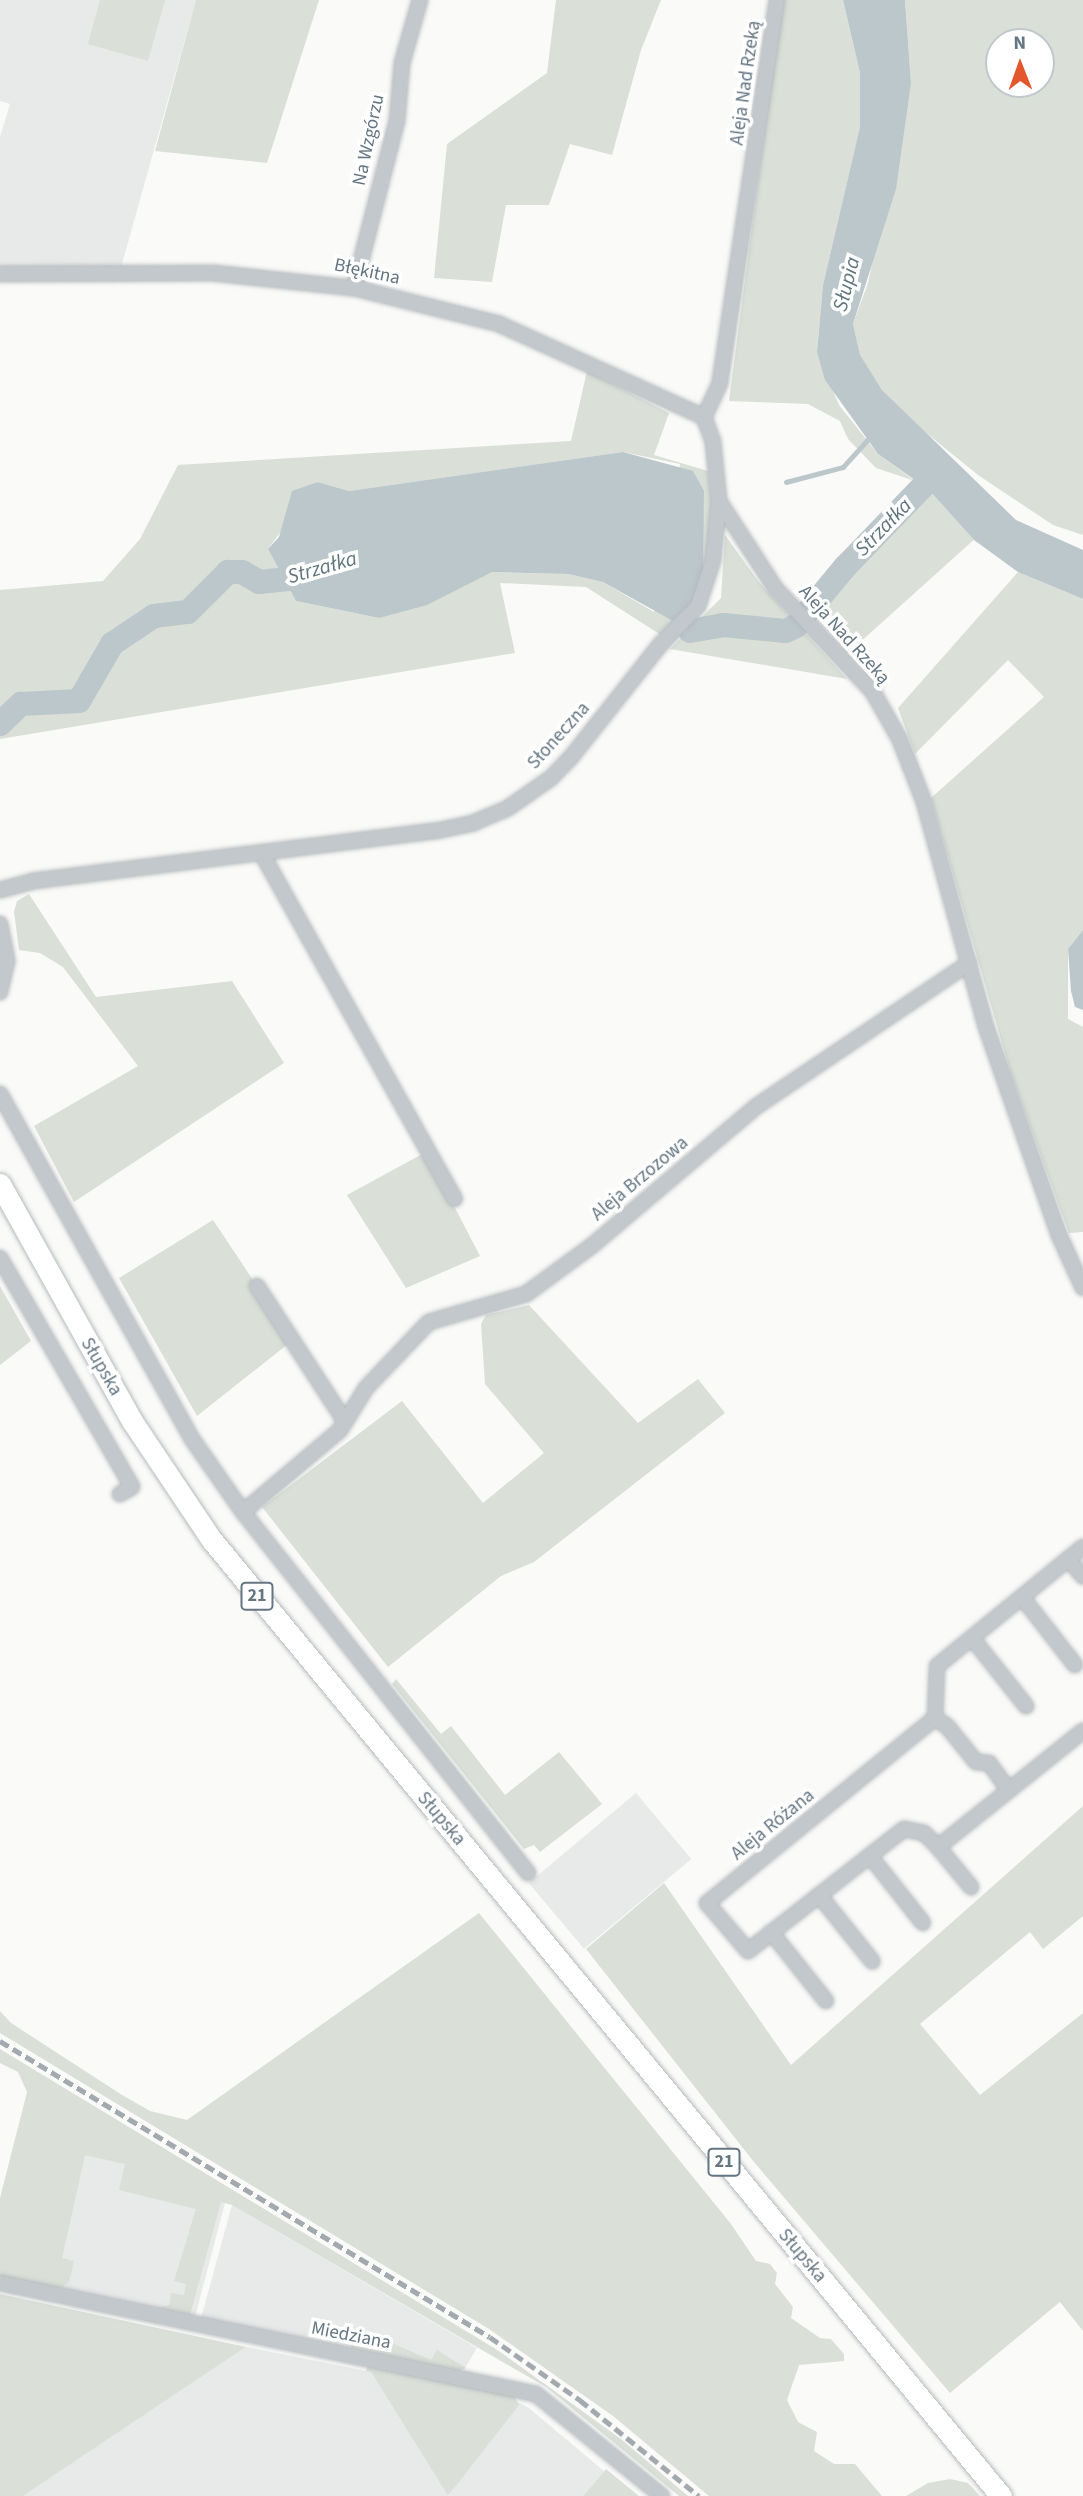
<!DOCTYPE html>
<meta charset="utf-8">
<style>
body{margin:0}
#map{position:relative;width:1083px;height:2496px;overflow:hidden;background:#fafaf8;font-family:"Source Sans 3",sans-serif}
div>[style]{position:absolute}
.built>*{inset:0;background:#e8e9e9;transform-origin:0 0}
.green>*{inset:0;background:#dadfd7;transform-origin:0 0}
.water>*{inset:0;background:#bbc7cb}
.stream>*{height:4.5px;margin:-2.25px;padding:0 2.25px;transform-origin:2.25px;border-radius:2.25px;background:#bbc7cb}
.river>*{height:24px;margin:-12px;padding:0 12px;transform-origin:12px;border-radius:12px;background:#bbc7cb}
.roads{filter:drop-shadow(0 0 2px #b5babe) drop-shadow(0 0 2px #b5babe)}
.street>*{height:14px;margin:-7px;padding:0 7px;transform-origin:7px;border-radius:7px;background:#c3c8cc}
.primary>*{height:21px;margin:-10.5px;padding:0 10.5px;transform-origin:10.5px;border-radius:10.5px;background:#fff}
.rail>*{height:4.5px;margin-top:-2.25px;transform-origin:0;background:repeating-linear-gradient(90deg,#a2aab0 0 10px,transparent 0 15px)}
span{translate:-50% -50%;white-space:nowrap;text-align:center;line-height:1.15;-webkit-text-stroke:7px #fff;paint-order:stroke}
.shield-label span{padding:2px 5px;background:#fff;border:2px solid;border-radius:5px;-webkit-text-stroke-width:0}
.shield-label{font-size:18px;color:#657683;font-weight:700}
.street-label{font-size:19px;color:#657683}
.water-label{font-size:21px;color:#60757c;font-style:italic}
.north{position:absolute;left:985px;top:28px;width:70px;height:70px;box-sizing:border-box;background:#fff;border:2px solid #c1c8cd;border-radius:50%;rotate:359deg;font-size:19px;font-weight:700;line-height:28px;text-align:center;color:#657683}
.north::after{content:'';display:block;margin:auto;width:24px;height:32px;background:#e4572e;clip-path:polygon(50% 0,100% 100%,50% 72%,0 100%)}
</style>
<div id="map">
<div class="built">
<div style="clip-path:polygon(0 0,196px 0,120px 271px,0 272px,0 137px,10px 104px,0 101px)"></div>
<div style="left:636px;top:1793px;width:86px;height:140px;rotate:50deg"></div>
<div style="clip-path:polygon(31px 2094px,170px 2181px,225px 2203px,195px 2317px,0 2276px,0 2208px)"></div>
<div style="clip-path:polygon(232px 2205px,477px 2348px,465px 2368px,459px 2371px,201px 2318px)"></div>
<div style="clip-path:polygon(246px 2347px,371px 2372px,448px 2496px,23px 2496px)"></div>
<div style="clip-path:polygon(512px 2399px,529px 2408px,604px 2471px,583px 2496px,449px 2496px)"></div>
</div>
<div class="green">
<div style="clip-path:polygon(100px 0,165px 0,148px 61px,88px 44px)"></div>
<div style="clip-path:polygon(196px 0,319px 0,267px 163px,155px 151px)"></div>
<div style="clip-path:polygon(556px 0,661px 0,641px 50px,612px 155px,570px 144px,549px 205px,506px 205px,492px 282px,434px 278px,447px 144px,547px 73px)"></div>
<div style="clip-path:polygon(782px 0,843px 0,860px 73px,860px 128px,823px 285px,817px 352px,839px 405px,878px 454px,915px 481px,876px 468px,848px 439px,840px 421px,808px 404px,729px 401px)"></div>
<div style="clip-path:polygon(evenodd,905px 0,1083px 0,1083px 535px,1053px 525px,978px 475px,914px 423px,882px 390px,860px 356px,853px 324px,868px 283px,911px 83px,905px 0,999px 42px,1041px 42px,1041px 84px,999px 84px,999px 42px)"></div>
<div style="clip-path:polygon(evenodd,587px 371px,669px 413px,654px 455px,708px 471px,712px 502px,707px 573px,692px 606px,661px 635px,586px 587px,500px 583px,515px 653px,0 739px,0 590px,103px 581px,140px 539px,178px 465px,571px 441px,587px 371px,623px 452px,680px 464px,654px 612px,603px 582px,568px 574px,492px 572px,379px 618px,296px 601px,268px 549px,318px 482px,349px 491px,623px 452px)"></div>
<div style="left:929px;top:490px;width:67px;height:170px;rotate:48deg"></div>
<div style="clip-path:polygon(725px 535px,758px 581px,847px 679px,670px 649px,721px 598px)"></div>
<div style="clip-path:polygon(1018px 572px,1083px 599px,1083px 930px,1068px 949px,1068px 1019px,1083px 1027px,1083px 1232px,1069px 1233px,1011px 1074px,931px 798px,1044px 697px,1008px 660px,915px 754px,898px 708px)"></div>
<div style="clip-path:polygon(29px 894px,96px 997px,232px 981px,284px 1063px,74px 1202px,34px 1126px,138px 1066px,63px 967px,40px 953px,19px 950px,14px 912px,17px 901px)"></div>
<div style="clip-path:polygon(426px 1152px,480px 1256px,406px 1288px,347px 1195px)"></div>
<div style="clip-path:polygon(213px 1220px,293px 1340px,197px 1416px,119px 1278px)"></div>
<div style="clip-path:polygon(0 1286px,31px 1341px,0 1365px)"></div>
<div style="clip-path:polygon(529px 1305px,638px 1423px,698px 1379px,725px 1413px,534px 1562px,501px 1576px,388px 1667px,262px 1507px,402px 1401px,483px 1503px,544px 1453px,485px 1384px,481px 1324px,486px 1315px)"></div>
<div style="clip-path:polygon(396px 1679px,441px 1734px,451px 1726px,505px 1795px,559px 1752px,602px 1804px,540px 1852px,534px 1845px,524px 1849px,392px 1684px)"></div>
<div style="clip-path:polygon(1083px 1806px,1083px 1916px,1043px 1949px,1030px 1932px,920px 2024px,980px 2095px,1083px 2013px,1083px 2331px,1060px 2302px,950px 2393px,754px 2162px,586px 1949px,664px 1883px,791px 2065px)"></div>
<div style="clip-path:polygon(479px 1913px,731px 2224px,756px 2261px,770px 2264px,777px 2273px,775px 2284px,793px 2307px,791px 2318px,820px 2338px,831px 2339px,844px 2354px,844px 2361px,799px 2365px,787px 2400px,798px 2422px,817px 2432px,814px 2451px,834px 2464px,855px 2464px,882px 2496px,709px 2496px,613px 2416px,489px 2329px,0 2033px,0 2011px,11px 2023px,122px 2095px,150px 2111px,187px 2120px)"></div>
<div style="clip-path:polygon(0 2049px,499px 2351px,621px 2439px,688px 2496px,679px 2496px,546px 2387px,232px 2205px,221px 2202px,190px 2315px,157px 2308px,169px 2305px,171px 2293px,184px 2295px,186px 2284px,174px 2281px,196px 2209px,119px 2190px,125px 2164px,85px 2155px,62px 2258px,74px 2261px,69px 2282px,61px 2288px,0 2276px,0 2198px,27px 2092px,18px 2072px,0 2063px)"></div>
<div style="clip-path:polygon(0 2294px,246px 2347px,23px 2496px,0 2496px)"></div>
<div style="clip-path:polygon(357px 2328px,431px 2360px,437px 2350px,466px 2368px,459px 2371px,350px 2348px)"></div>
<div style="clip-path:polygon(368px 2365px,514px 2396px,519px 2405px,448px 2496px,371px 2372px,366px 2371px)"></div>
<div style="clip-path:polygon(606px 2469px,639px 2496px,583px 2496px)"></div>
<div style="clip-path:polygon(950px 2479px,968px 2483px,980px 2496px,906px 2496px,928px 2483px)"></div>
</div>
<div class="water">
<div style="clip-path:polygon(843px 0,905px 0,911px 83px,896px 189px,853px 324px,860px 355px,882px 390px,1016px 520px,1083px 550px,1083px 599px,1018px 572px,974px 540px,929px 490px,878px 454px,825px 380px,817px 352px,823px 285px,860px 127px,860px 73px)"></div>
<div style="clip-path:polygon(623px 452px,693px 471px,704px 491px,703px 572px,697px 597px,673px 621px,603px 582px,568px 574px,492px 572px,427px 605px,379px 618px,296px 601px,268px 549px,279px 537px,292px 491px,318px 482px,349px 491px)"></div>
<div style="clip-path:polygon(1083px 930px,1083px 1010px,1075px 1007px,1071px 991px,1068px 949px)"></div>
</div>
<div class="stream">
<div style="left:786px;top:482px;width:59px;rotate:-14.7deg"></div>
<div style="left:843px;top:467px;width:42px;rotate:-47.9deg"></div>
</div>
<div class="river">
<div style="left:690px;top:631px;width:34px;rotate:-10deg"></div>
<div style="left:723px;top:625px;width:63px;rotate:5.4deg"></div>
<div style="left:786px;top:631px;width:11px;rotate:-27deg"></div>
<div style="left:796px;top:626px;width:77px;rotate:-50.3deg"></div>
<div style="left:845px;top:567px;width:127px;rotate:-46deg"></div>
<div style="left:0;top:724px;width:29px;rotate:-44deg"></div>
<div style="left:21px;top:704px;width:58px;rotate:-3deg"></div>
<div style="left:79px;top:701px;width:66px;rotate:-59.9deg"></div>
<div style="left:112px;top:644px;width:50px;rotate:-33.7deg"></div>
<div style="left:154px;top:616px;width:34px;rotate:-7deg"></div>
<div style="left:188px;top:612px;width:57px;rotate:-45deg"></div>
<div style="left:228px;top:572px;width:14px"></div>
<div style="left:242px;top:572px;width:20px;rotate:30deg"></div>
<div style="left:259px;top:582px;width:29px;rotate:-6deg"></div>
<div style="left:288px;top:579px;width:34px;rotate:-21deg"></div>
</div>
<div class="roads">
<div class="street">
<div style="left:777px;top:0;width:387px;rotate:98.5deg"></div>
<div style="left:720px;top:383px;width:38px;rotate:115deg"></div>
<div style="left:704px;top:417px;width:27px;rotate:70deg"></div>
<div style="left:713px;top:442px;width:59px;rotate:84.2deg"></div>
<div style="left:719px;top:501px;width:103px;rotate:57.2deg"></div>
<div style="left:775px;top:588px;width:143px;rotate:46.7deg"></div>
<div style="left:873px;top:692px;width:55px;rotate:60.6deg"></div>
<div style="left:900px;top:740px;width:66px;rotate:68.8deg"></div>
<div style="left:924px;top:802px;width:230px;rotate:74.6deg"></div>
<div style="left:985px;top:1024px;width:224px;rotate:70.7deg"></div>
<div style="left:1059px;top:1235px;width:58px;rotate:65.6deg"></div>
<div style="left:0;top:274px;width:213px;rotate:-0.3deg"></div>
<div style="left:213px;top:273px;width:142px;rotate:6.1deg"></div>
<div style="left:354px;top:288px;width:149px;rotate:13.9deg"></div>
<div style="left:499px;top:324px;width:225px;rotate:24.4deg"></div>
<div style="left:354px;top:288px;width:172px;rotate:-75.6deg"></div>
<div style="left:397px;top:121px;width:58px;rotate:-85.1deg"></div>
<div style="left:402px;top:63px;width:66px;rotate:-74.1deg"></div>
<div style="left:262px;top:854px;width:395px;rotate:60.8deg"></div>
<div style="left:0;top:890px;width:34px;rotate:-15deg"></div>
<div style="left:33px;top:881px;width:406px;rotate:-7.1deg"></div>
<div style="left:436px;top:831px;width:38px;rotate:-12deg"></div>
<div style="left:473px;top:823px;width:38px;rotate:-23deg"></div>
<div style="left:508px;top:808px;width:52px;rotate:-34.9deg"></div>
<div style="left:551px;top:778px;width:30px;rotate:-46deg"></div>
<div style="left:572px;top:756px;width:142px;rotate:-51.6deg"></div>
<div style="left:660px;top:645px;width:54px;rotate:-45.7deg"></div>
<div style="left:698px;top:606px;width:48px;rotate:-71.9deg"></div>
<div style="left:713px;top:560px;width:59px;rotate:-84.2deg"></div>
<div style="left:0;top:924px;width:38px;rotate:79deg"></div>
<div style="left:7px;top:961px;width:32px;rotate:103deg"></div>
<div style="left:0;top:1094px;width:395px;rotate:60.9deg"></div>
<div style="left:192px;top:1439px;width:89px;rotate:55.1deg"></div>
<div style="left:243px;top:1512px;width:460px;rotate:51.7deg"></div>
<div style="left:0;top:1258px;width:264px;rotate:60deg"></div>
<div style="left:132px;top:1487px;width:14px;rotate:150deg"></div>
<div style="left:257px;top:1286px;width:160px;rotate:57deg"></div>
<div style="left:243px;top:1512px;width:127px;rotate:-40.2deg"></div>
<div style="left:340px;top:1430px;width:49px;rotate:-58.2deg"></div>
<div style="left:366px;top:1388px;width:91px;rotate:-46.3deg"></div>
<div style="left:429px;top:1322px;width:101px;rotate:-16.1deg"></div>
<div style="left:526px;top:1294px;width:84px;rotate:-36.3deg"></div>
<div style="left:594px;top:1244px;width:214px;rotate:-40.3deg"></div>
<div style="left:757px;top:1106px;width:256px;rotate:-34deg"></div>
<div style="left:1083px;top:1547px;width:188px;rotate:140.8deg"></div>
<div style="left:937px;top:1666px;width:52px;rotate:92.2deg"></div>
<div style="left:935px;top:1718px;width:294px;rotate:140.9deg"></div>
<div style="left:707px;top:1903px;width:63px;rotate:49.5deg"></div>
<div style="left:748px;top:1951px;width:198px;rotate:-38deg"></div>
<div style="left:904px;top:1829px;width:20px;rotate:11deg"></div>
<div style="left:924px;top:1833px;width:20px;rotate:45deg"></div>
<div style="left:938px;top:1847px;width:186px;rotate:-38.7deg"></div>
<div style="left:1068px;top:1559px;width:23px;rotate:49deg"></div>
<div style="left:1022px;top:1597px;width:86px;rotate:52.1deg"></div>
<div style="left:972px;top:1638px;width:87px;rotate:51.5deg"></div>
<div style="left:935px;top:1718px;width:14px;rotate:34deg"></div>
<div style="left:947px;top:1726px;width:46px;rotate:51.1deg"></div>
<div style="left:976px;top:1762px;width:13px;rotate:4deg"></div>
<div style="left:989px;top:1763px;width:32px;rotate:54deg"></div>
<div style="left:938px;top:1847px;width:52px;rotate:50.5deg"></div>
<div style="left:870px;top:1856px;width:85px;rotate:51.7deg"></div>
<div style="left:819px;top:1895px;width:85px;rotate:51.2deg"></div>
<div style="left:771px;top:1932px;width:88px;rotate:51.4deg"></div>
<div style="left:0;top:2283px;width:547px;rotate:11.7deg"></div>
<div style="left:536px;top:2394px;width:162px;rotate:39deg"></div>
</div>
<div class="primary">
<div style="left:0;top:1184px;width:271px;rotate:60.9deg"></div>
<div style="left:132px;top:1421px;width:142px;rotate:56.2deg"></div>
<div style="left:211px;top:1539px;width:1241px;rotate:50.46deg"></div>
</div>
</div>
<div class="rail">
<div style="left:0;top:2041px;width:572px;rotate:31.14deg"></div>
<div style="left:490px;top:2337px;width:110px;rotate:35deg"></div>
<div style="left:580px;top:2400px;width:153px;rotate:38.9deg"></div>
</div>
<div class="shield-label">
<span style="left:257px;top:1596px">21</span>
<span style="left:724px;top:2162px">21</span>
</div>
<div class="street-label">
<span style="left:746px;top:83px;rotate:-82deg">Aleja Nad Rzeką</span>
<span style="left:369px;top:140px;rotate:-78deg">Na Wzgórzu</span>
<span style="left:367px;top:272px;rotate:12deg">Błękitna</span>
<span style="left:844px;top:635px;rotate:48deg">Aleja Nad Rzeką</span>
<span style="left:559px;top:736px;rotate:-48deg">Słoneczna</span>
<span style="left:640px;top:1179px;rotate:-40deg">Aleja Brzozowa</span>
<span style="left:101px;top:1367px;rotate:60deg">Słupska</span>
<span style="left:441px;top:1819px;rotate:50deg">Słupska</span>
<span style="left:773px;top:1825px;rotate:-39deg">Aleja Różana</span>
<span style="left:802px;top:2256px;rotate:50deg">Słupska</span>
<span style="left:351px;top:2336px;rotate:11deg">Miedziana</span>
</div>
<div class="water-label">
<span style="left:846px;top:284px;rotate:-76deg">Słupia</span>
<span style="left:883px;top:527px;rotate:-46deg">Strzałka</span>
<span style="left:322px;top:567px;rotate:-16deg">Strzałka</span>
</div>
<div class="north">N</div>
</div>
